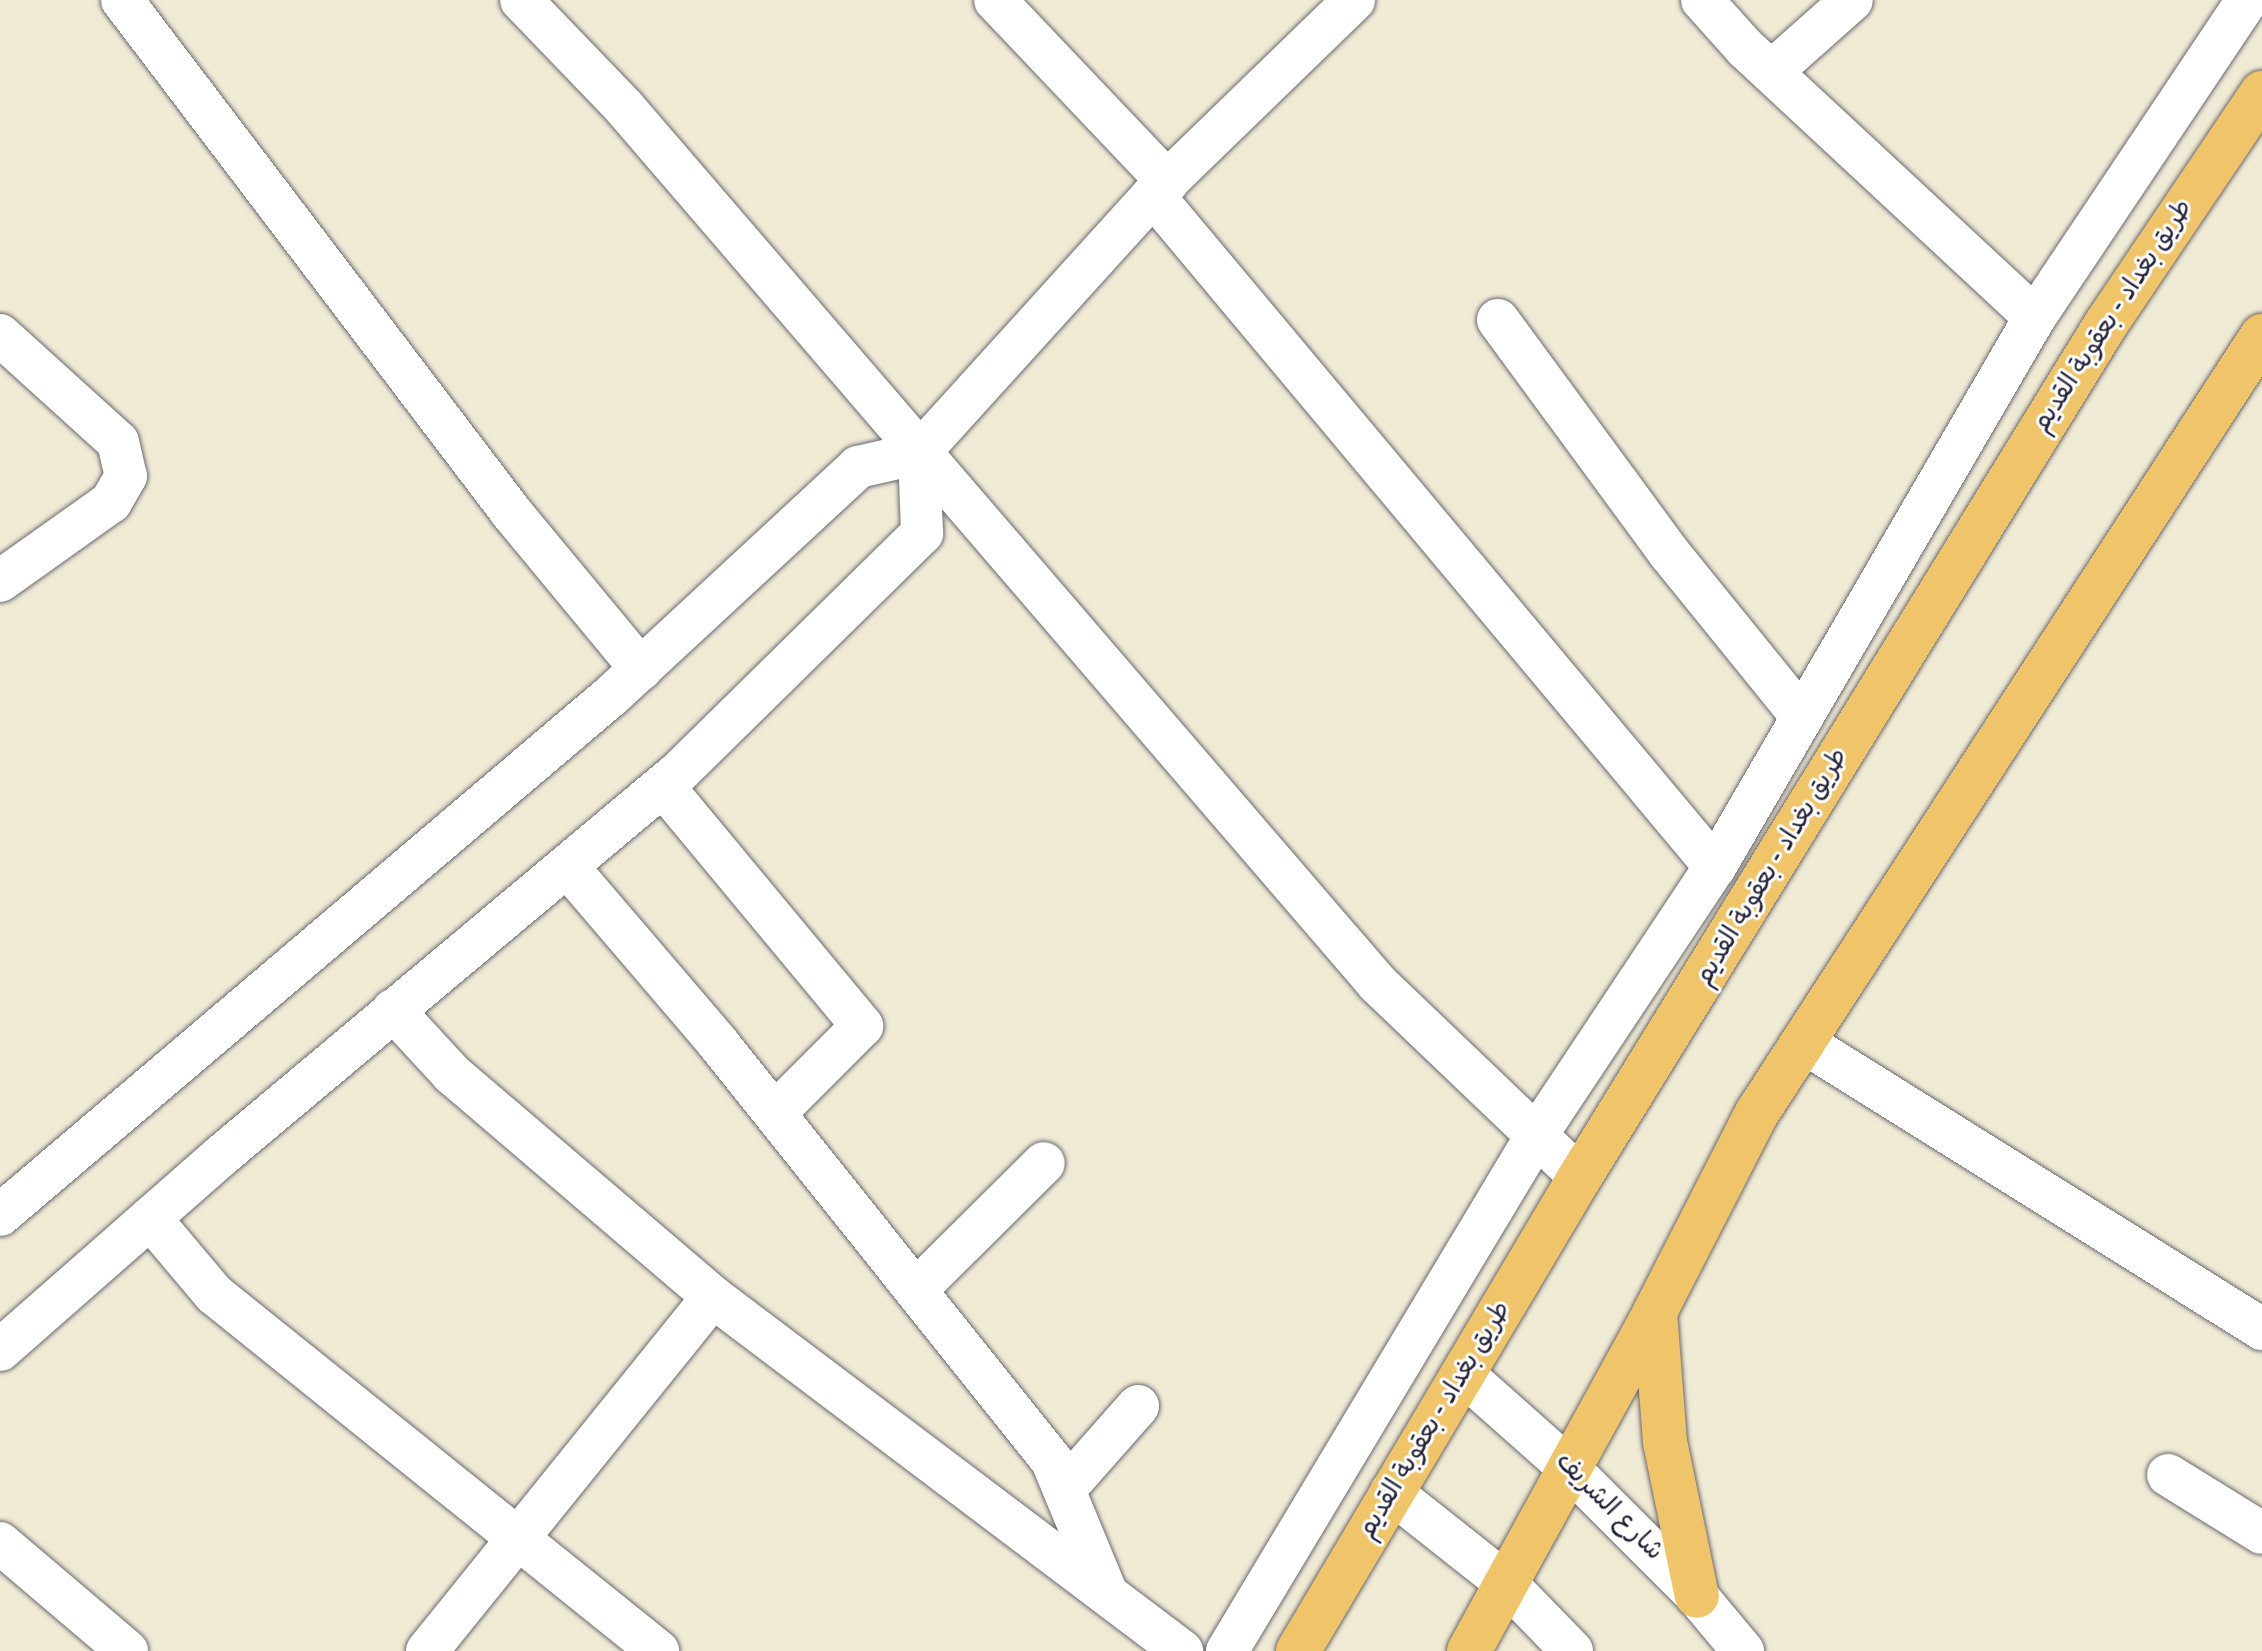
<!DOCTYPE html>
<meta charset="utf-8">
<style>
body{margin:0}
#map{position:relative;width:2262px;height:1651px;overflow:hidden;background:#f0ebd4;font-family:Dekko,"Playpen Sans Arabic",sans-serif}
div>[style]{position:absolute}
.roads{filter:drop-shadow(0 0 2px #6a6871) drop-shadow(0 0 2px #6a6871)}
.minor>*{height:42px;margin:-21px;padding:0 21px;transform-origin:21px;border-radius:21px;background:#fff}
.highway>*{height:44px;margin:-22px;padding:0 22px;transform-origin:22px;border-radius:22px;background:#f0c469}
span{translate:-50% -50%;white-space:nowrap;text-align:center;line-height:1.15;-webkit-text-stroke:6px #fff;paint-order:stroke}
.street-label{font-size:26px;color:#22223b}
</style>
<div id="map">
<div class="roads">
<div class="minor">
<div style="left:122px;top:0;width:643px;rotate:52.77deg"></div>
<div style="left:511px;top:512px;width:204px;rotate:50.4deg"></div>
<div style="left:521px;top:0;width:147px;rotate:46.1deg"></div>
<div style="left:623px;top:106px;width:1158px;rotate:49.31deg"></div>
<div style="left:1378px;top:984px;width:279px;rotate:43.7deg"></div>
<div style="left:995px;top:0;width:251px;rotate:46.5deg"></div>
<div style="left:1702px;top:0;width:63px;rotate:48.2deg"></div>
<div style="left:1744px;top:47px;width:397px;rotate:42.9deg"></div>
<div style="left:1771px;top:72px;width:108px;rotate:-41.6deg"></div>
<div style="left:1153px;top:195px;width:876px;rotate:50.09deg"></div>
<div style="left:1498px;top:320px;width:290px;rotate:53.7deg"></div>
<div style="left:1670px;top:554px;width:210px;rotate:51deg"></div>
<div style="left:0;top:335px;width:159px;rotate:42.2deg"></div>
<div style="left:118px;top:442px;width:35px;rotate:77deg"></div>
<div style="left:126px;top:476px;width:30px;rotate:120deg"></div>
<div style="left:111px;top:502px;width:136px;rotate:144.6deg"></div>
<div style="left:663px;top:786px;width:312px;rotate:50.3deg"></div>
<div style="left:862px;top:1026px;width:123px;rotate:135deg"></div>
<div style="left:567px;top:866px;width:233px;rotate:49.5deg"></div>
<div style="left:718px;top:1043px;width:535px;rotate:51.37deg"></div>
<div style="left:1052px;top:1461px;width:144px;rotate:67.5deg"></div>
<div style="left:393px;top:1010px;width:87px;rotate:47.3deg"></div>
<div style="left:452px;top:1074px;width:343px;rotate:40.5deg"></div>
<div style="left:713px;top:1297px;width:588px;rotate:37.05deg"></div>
<div style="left:1806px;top:1044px;width:538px;rotate:32.01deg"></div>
<div style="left:0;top:1215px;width:802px;rotate:-40.35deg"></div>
<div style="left:611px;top:696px;width:337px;rotate:-42.8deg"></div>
<div style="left:858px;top:467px;width:63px;rotate:-12.9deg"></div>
<div style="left:919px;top:453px;width:348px;rotate:-47.8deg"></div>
<div style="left:1153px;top:195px;width:280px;rotate:-44.1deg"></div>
<div style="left:150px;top:1218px;width:99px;rotate:49.9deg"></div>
<div style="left:214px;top:1294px;width:570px;rotate:38.8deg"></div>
<div style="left:916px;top:1290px;width:180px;rotate:-44.8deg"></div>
<div style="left:0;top:1350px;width:295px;rotate:-41.3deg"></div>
<div style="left:222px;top:1155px;width:596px;rotate:-39.97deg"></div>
<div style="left:679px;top:772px;width:341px;rotate:-44.5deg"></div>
<div style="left:922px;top:533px;width:80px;rotate:-92.1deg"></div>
<div style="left:1463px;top:1374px;width:142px;rotate:41.6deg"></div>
<div style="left:1569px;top:1468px;width:181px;rotate:45deg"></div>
<div style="left:1697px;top:1596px;width:72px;rotate:50.1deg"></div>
<div style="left:2168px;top:1475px;width:110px;rotate:31.7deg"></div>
<div style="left:1064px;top:1490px;width:112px;rotate:-48.6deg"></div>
<div style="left:1391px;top:1492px;width:147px;rotate:38.4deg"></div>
<div style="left:1506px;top:1583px;width:95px;rotate:45.9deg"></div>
<div style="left:0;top:1543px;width:167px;rotate:40.4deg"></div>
<div style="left:427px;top:1651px;width:455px;rotate:-51.1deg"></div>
<div style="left:1227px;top:1651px;width:604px;rotate:-59.02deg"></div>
<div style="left:1538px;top:1133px;width:320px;rotate:-56.4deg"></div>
<div style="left:1715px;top:867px;width:636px;rotate:-59.81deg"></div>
<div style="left:2035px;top:317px;width:381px;rotate:-56.2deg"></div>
</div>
<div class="highway">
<div style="left:1655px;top:1312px;width:130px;rotate:85.6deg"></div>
<div style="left:1665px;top:1442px;width:157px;rotate:78.3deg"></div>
<div style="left:1298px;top:1651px;width:552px;rotate:-59.25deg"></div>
<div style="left:1580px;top:1177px;width:1002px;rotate:-58.34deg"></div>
<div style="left:2106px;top:324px;width:279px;rotate:-56deg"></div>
<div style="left:1469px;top:1651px;width:387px;rotate:-61.2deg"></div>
<div style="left:1655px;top:1312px;width:224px;rotate:-62.9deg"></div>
<div style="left:1757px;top:1113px;width:927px;rotate:-56.98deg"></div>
</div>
</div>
<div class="street-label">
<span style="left:2114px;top:317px;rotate:-57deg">طريق بغداد - بعقوبة القديم</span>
<span style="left:1773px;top:868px;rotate:-59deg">طريق بغداد - بعقوبة القديم</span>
<span style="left:1436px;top:1421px;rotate:-59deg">طريق بغداد - بعقوبة القديم</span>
<span style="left:1608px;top:1508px;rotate:45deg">شارع الشريف</span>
</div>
</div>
